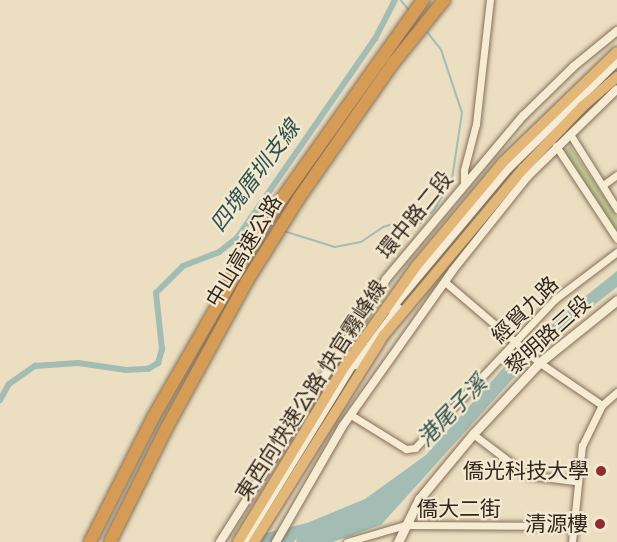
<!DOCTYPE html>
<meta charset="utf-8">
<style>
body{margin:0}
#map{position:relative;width:617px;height:542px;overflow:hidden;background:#ebdec1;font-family:"Roboto Serif","Noto Sans TC",serif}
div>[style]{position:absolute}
.green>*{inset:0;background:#c3c895}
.water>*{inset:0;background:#a3bdb5}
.stream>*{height:1.5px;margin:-0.75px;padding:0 0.75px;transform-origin:0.75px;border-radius:0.75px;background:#a3bdb5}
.canal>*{height:6px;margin:-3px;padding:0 3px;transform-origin:3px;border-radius:3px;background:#a3bdb5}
.roads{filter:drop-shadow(0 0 2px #836f59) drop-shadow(0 0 2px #836f59)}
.minor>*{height:7px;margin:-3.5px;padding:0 3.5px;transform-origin:3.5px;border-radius:3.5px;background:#f6ebd3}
.tertiary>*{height:8px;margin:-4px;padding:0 4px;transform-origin:4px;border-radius:4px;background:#f6ebd3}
.secondary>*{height:9px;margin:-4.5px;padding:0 4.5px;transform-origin:4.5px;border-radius:4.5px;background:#f6ebd3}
.trunk>*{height:10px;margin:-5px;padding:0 5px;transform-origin:5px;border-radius:5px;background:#e2b778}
.motorway>*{height:12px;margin:-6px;padding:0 6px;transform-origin:6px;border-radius:6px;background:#d69c55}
.dots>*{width:16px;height:16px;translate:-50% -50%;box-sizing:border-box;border:3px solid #f3e8d0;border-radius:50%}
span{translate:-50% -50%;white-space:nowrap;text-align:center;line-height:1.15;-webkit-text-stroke:4.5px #f3e8d0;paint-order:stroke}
.street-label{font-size:21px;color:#33271d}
.poi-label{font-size:21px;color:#33271d}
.right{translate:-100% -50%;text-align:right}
.water-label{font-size:22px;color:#2d524f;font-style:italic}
</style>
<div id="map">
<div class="green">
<div style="clip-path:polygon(570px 146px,617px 216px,617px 235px,563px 154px)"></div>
</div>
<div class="water">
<div style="clip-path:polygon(617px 271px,617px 287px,543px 345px,381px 525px,333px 542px,296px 542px,297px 538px,294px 542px,229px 542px,307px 523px,365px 499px,426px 455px,521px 348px)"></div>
</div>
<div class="stream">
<div style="left:401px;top:0;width:14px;rotate:51deg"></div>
<div style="left:255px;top:212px;width:9px;rotate:36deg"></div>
<div style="left:284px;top:231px;width:53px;rotate:17.4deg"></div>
<div style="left:335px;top:247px;width:26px;rotate:-11deg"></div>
<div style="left:361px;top:242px;width:27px;rotate:-34deg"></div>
<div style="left:383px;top:227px;width:25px;rotate:-16deg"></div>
<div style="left:407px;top:220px;width:14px;rotate:12deg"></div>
<div style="left:421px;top:223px;width:18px;rotate:-45deg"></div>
<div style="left:434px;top:210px;width:36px;rotate:-60deg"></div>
<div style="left:452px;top:179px;width:67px;rotate:-81.4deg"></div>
<div style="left:462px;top:113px;width:66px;rotate:-108.4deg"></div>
<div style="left:441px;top:50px;width:24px;rotate:-128deg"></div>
</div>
<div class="canal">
<div style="left:0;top:400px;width:18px;rotate:-61deg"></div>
<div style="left:9px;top:384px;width:32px;rotate:-35deg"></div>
<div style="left:35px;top:366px;width:43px;rotate:-4deg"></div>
<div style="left:78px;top:363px;width:49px;rotate:8.3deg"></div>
<div style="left:126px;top:370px;width:22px;rotate:-3deg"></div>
<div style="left:148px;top:369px;width:12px;rotate:-31deg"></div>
<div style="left:158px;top:363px;width:15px;rotate:-74deg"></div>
<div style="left:162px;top:349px;width:56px;rotate:-96.1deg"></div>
<div style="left:156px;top:293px;width:38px;rotate:-45deg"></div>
<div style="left:183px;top:266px;width:39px;rotate:-21deg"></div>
<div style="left:219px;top:252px;width:23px;rotate:-38deg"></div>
<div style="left:237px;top:238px;width:242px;rotate:-55.3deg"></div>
<div style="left:375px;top:39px;width:44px;rotate:-62.9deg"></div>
</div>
<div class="roads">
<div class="minor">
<div style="left:570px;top:134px;width:89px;rotate:57.9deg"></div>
<div style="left:556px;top:146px;width:111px;rotate:56.7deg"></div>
<div style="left:464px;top:183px;width:13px;rotate:-90deg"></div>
<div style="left:464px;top:170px;width:48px;rotate:-75.4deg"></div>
<div style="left:476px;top:124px;width:125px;rotate:-83.6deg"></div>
<div style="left:603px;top:185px;width:17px;rotate:-36deg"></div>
<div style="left:445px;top:282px;width:125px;rotate:40.5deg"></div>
<div style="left:540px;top:363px;width:75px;rotate:34.1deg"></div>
<div style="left:351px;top:415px;width:65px;rotate:31.7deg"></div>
<div style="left:406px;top:449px;width:9px;rotate:-6deg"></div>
<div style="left:415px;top:448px;width:204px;rotate:-46.8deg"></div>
<div style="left:555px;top:299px;width:78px;rotate:-37.2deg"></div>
<div style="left:473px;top:434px;width:68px;rotate:37.2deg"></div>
<div style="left:527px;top:475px;width:48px;rotate:7.1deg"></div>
<div style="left:347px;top:542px;width:60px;rotate:-16.3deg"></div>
<div style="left:405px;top:525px;width:168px;rotate:0.3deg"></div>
<div style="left:572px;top:542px;width:97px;rotate:-84.1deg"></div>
<div style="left:582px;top:446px;width:46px;rotate:-64deg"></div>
<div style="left:602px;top:405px;width:20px;rotate:-41deg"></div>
</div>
<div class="tertiary">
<div style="left:391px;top:309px;width:184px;rotate:-50.1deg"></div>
<div style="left:509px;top:168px;width:151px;rotate:-44.5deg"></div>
<div style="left:356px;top:365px;width:71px;rotate:-53.6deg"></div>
<div style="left:220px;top:542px;width:311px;rotate:-57.7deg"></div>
<div style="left:386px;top:279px;width:213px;rotate:-50deg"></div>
<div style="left:523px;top:116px;width:70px;rotate:-44.4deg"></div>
<div style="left:573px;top:67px;width:57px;rotate:-39.3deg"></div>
<div style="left:244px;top:542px;width:215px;rotate:-58.5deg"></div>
<div style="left:276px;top:542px;width:133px;rotate:-60.1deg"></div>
<div style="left:342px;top:427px;width:192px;rotate:-54.7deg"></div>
<div style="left:453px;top:270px;width:120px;rotate:-51.4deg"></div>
<div style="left:528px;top:176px;width:124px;rotate:-44.3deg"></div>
</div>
<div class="secondary">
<div style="left:398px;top:542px;width:48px;rotate:-64deg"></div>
<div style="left:419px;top:499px;width:85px;rotate:-50.3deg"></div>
<div style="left:473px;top:434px;width:97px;rotate:-47.1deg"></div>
<div style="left:539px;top:363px;width:100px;rotate:-38.9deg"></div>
</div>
<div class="trunk">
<div style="left:238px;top:542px;width:201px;rotate:-58.8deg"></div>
<div style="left:342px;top:370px;width:129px;rotate:-54.5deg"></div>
<div style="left:417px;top:265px;width:134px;rotate:-50.1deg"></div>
<div style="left:503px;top:162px;width:158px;rotate:-44deg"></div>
<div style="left:254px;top:542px;width:244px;rotate:-57.9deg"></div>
<div style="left:384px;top:335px;width:217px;rotate:-50.1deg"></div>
<div style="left:523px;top:169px;width:87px;rotate:-46.4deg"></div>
<div style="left:583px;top:106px;width:45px;rotate:-40.5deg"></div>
</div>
<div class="motorway">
<div style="left:90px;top:542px;width:141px;rotate:-63.1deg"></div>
<div style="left:154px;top:416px;width:225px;rotate:-60.1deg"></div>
<div style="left:266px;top:221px;width:271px;rotate:-54.6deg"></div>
<div style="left:110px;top:542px;width:128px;rotate:-63.6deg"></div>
<div style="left:167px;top:427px;width:166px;rotate:-61.3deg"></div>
<div style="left:247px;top:281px;width:98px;rotate:-57.9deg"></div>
<div style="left:299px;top:198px;width:166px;rotate:-55.1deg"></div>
<div style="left:394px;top:62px;width:80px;rotate:-51.1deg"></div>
</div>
</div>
<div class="dots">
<div style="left:601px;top:471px;background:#8e2d2f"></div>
<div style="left:600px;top:524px;background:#8e2d2f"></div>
</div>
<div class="street-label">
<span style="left:415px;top:215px;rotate:-51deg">環中路二段</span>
<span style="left:244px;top:251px;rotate:-59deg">中山高速公路</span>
<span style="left:525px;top:310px;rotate:-45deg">經貿九路</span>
<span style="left:548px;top:335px;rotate:-42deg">黎明路三段</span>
<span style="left:311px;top:390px;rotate:-57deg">東西向快速公路 快官霧峰線</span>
<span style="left:459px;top:509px">僑大二街</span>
</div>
<div class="poi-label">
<span class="right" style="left:589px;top:471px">僑光科技大學</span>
<span class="right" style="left:588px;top:524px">清源樓</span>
</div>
<div class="water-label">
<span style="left:255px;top:176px;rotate:-53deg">四塊厝圳支線</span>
<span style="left:452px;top:411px;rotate:-46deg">港尾子溪</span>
</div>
</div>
